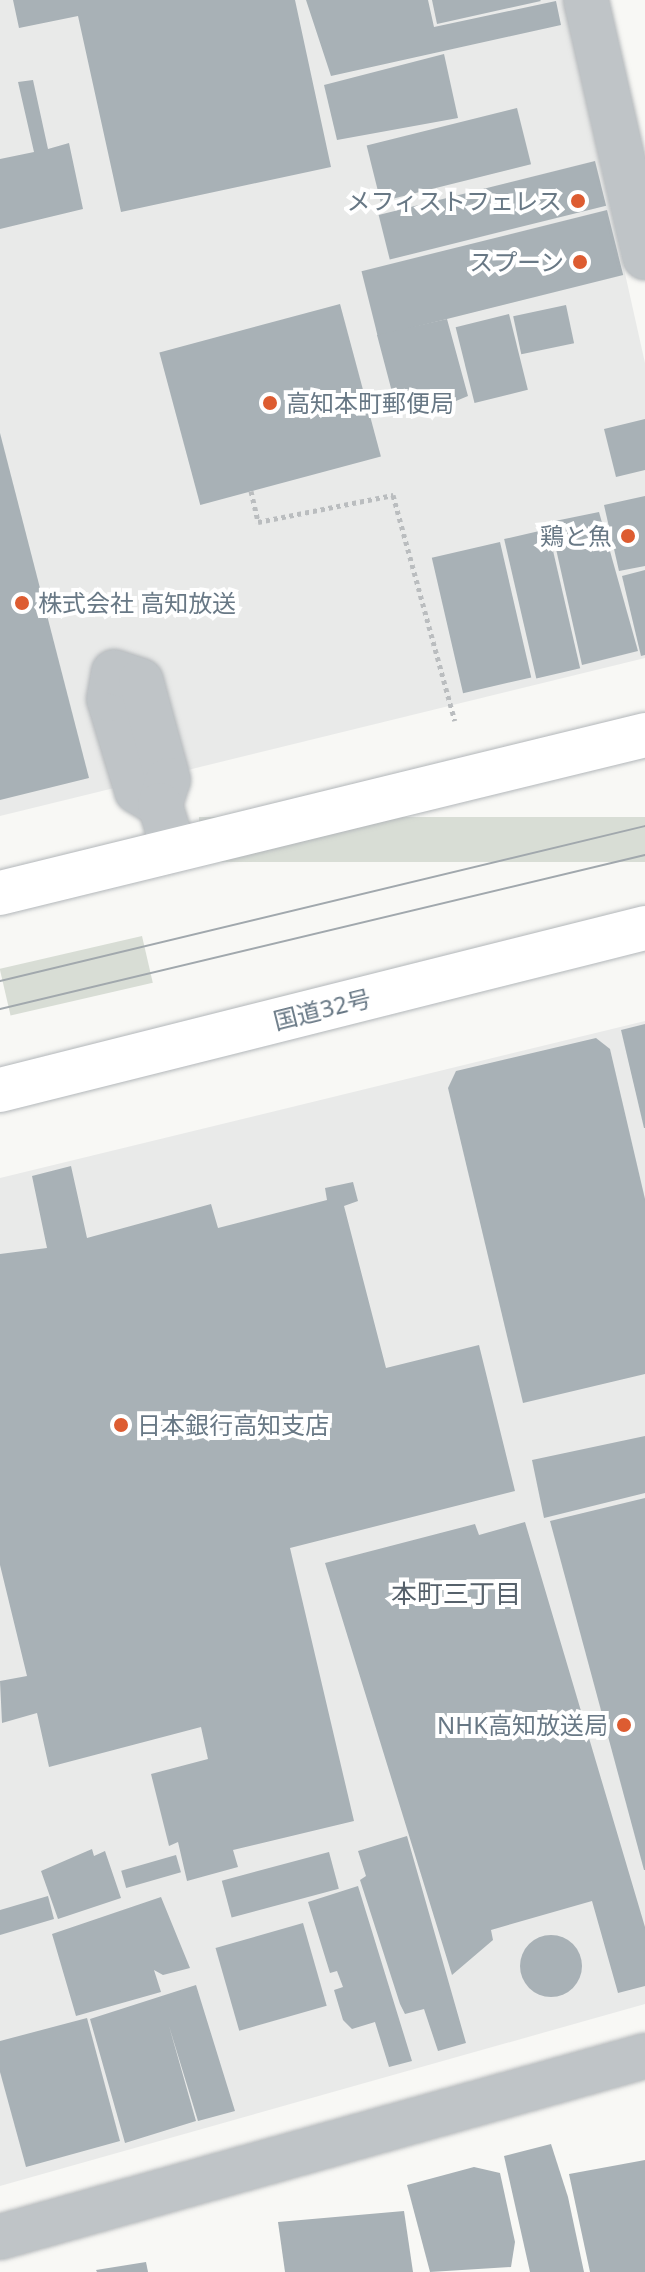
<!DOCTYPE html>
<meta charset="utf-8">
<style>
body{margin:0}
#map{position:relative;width:645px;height:2272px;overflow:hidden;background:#f8f8f5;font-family:"Noto Sans","Noto Sans JP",sans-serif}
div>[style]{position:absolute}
.built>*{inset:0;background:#e9eae9}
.green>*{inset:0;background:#d8ddd5;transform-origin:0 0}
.building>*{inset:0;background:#a8b1b6;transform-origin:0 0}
.round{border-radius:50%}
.path>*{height:5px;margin-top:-2.5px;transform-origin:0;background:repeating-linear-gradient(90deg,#babdbf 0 4px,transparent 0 8px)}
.roads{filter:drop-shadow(0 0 2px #b3b7ba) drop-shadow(0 0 2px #b3b7ba)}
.minor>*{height:44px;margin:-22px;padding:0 22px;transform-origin:22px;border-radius:22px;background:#bfc4c7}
.highway>*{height:44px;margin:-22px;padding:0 22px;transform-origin:22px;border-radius:22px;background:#fff}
.tram>*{height:2px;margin:-1px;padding:0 1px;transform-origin:1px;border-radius:1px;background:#a1a8ad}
.dots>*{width:22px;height:22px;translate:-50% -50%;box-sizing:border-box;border:4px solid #fff;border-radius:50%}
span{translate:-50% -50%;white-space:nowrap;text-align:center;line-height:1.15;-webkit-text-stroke:8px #fff;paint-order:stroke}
.poi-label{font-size:24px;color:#687885}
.right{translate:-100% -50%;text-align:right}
.left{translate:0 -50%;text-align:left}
.street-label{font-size:24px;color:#687885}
.neighbourhood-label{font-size:26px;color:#56616b}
</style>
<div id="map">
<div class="built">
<div style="clip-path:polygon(0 0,564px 0,645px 363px,645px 658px,0 816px)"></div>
<div style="clip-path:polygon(645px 1021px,645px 2004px,0 2186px,0 1178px)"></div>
</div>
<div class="green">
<div style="left:645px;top:817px;width:45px;height:446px;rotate:90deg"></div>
<div style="left:142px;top:936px;width:48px;height:146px;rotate:77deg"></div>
</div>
<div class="building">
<div style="clip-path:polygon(13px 0,295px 0,331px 167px,121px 212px,78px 16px,19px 28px)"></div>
<div style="clip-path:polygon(306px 0,428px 0,434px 27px,556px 1px,561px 25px,331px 76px)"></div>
<div style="clip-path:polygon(432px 0,540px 0,541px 1px,437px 24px)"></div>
<div style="clip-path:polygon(444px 54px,458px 118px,337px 140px,324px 85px)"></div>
<div style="clip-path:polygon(33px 80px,48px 149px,69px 143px,83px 209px,0 229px,0 159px,34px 152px,18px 82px)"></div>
<div style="left:517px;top:108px;width:58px;height:155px;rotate:76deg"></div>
<div style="left:595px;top:161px;width:46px;height:223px;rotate:76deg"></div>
<div style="left:607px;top:210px;width:67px;height:253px;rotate:76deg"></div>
<div style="left:340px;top:304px;width:158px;height:187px;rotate:75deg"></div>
<div style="left:566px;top:305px;width:39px;height:54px;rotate:78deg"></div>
<div style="left:509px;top:314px;width:78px;height:55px;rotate:76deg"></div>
<div style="clip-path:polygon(447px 319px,468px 396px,427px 413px,423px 403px,397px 411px,377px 335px)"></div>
<div style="clip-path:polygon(645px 419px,645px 470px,616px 477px,604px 429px)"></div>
<div style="clip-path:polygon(0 433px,89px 778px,0 800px)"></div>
<div style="clip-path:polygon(645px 496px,645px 566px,619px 571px,604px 505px)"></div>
<div style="clip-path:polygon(599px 512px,638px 651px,582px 665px,550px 522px)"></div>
<div style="left:548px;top:529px;width:143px;height:45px;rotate:77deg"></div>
<div style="left:500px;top:542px;width:139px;height:70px;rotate:77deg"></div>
<div style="clip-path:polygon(645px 570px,645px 655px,641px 656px,622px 576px)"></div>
<div style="clip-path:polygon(645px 1024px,645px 1128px,644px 1128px,621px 1030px)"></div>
<div style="clip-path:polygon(596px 1038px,610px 1049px,645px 1199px,645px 1374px,523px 1403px,448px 1088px,456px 1071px)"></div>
<div style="clip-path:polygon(71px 1166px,87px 1238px,211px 1204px,218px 1228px,327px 1200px,325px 1188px,353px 1182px,358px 1201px,344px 1206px,386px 1368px,479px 1345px,515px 1491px,290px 1548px,354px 1821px,233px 1850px,238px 1867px,187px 1881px,178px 1842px,169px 1846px,151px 1774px,208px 1759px,201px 1727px,49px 1767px,37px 1713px,2px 1723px,0 1681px,27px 1676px,0 1565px,0 1254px,47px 1248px,32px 1176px)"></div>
<div style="clip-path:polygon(645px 1436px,645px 1493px,544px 1518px,532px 1460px)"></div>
<div style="clip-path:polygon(645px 1498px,645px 1870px,644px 1870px,550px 1521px)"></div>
<div style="clip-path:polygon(525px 1522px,645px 1927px,645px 1986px,618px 1993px,592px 1901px,491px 1930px,493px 1940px,452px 1975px,325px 1563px,475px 1524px,479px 1535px)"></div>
<div style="clip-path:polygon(407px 1836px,466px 2043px,438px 2051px,424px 2009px,405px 2014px,400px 2004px,360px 1880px,366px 1876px,358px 1851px)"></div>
<div style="clip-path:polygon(92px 1849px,94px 1856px,105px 1851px,121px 1898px,58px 1919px,41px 1871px)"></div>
<div style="left:329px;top:1852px;width:38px;height:111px;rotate:75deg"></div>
<div style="left:176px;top:1855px;width:18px;height:57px;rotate:74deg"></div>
<div style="clip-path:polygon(358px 1886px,412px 2061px,389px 2067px,375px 2022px,352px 2029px,343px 2020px,334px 1990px,343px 1987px,337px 1971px,330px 1973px,308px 1902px)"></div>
<div style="clip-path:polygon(48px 1896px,54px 1919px,0 1935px,0 1910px)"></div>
<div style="clip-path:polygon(161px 1897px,190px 1968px,163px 1975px,154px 1970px,161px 1992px,76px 2016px,52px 1934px)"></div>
<div style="left:303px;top:1923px;width:86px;height:91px;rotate:74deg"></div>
<div class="round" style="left:520px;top:1935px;width:62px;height:62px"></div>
<div style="clip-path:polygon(196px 1985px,235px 2111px,198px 2121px,169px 2026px,196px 2121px,125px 2143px,90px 2019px)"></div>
<div style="clip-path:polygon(87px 2018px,120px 2141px,26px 2167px,0 2072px,0 2041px)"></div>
<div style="clip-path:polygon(551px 2144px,568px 2197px,584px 2272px,530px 2272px,504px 2156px)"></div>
<div style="clip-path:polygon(645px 2160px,645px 2272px,590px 2272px,569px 2174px)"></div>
<div style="clip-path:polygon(474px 2167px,500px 2173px,515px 2242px,511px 2267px,430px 2272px,407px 2185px)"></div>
<div style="clip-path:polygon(404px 2211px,413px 2272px,285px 2272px,278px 2222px)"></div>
<div style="clip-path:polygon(146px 2262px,148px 2272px,97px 2272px,96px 2270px)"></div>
</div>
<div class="path">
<div style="left:251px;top:491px;width:32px;rotate:77deg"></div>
<div style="left:258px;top:522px;width:138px;rotate:-11.3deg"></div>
<div style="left:393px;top:495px;width:234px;rotate:74.7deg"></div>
</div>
<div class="roads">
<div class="minor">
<div style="left:586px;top:0;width:264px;rotate:77.1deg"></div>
<div style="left:160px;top:805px;width:27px;rotate:-149deg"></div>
<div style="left:137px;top:791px;width:96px;rotate:-106.9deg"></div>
<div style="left:109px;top:699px;width:27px;rotate:-80deg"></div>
<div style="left:114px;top:672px;width:28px;rotate:18deg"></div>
<div style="left:141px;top:681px;width:103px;rotate:74.7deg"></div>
<div style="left:168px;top:780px;width:26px;rotate:108deg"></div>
<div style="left:160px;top:805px;width:44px;rotate:72.8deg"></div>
<div style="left:0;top:2237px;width:670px;rotate:-15.68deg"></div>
</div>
<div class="highway">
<div style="left:0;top:893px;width:664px;rotate:-13.76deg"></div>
<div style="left:0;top:1090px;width:665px;rotate:-14.1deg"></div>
</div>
</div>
<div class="tram">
<div style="left:0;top:981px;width:663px;rotate:-13.51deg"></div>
<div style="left:0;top:1009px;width:663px;rotate:-13.43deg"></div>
</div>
<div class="dots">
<div style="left:578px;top:201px;background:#dd5c31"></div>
<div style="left:580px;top:262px;background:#dd5c31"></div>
<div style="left:270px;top:403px;background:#dd5c31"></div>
<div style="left:628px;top:536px;background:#dd5c31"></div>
<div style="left:22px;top:603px;background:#dd5c31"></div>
<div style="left:121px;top:1425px;background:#dd5c31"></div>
<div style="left:624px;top:1725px;background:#dd5c31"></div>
</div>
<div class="poi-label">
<span class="right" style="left:562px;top:201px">メフィストフェレス</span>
<span class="right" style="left:564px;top:262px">スプーン</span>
<span class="left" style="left:286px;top:403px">高知本町郵便局</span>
<span class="right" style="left:612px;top:536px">鶏と魚</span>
<span class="left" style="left:38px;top:603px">株式会社 高知放送</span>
<span class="left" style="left:137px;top:1425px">日本銀行高知支店</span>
<span class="right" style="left:608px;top:1725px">NHK高知放送局</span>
</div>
<div class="street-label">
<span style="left:322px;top:1009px;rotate:-14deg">国道32号</span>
</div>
<div class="neighbourhood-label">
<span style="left:456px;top:1594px">本町三丁目</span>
</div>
</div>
